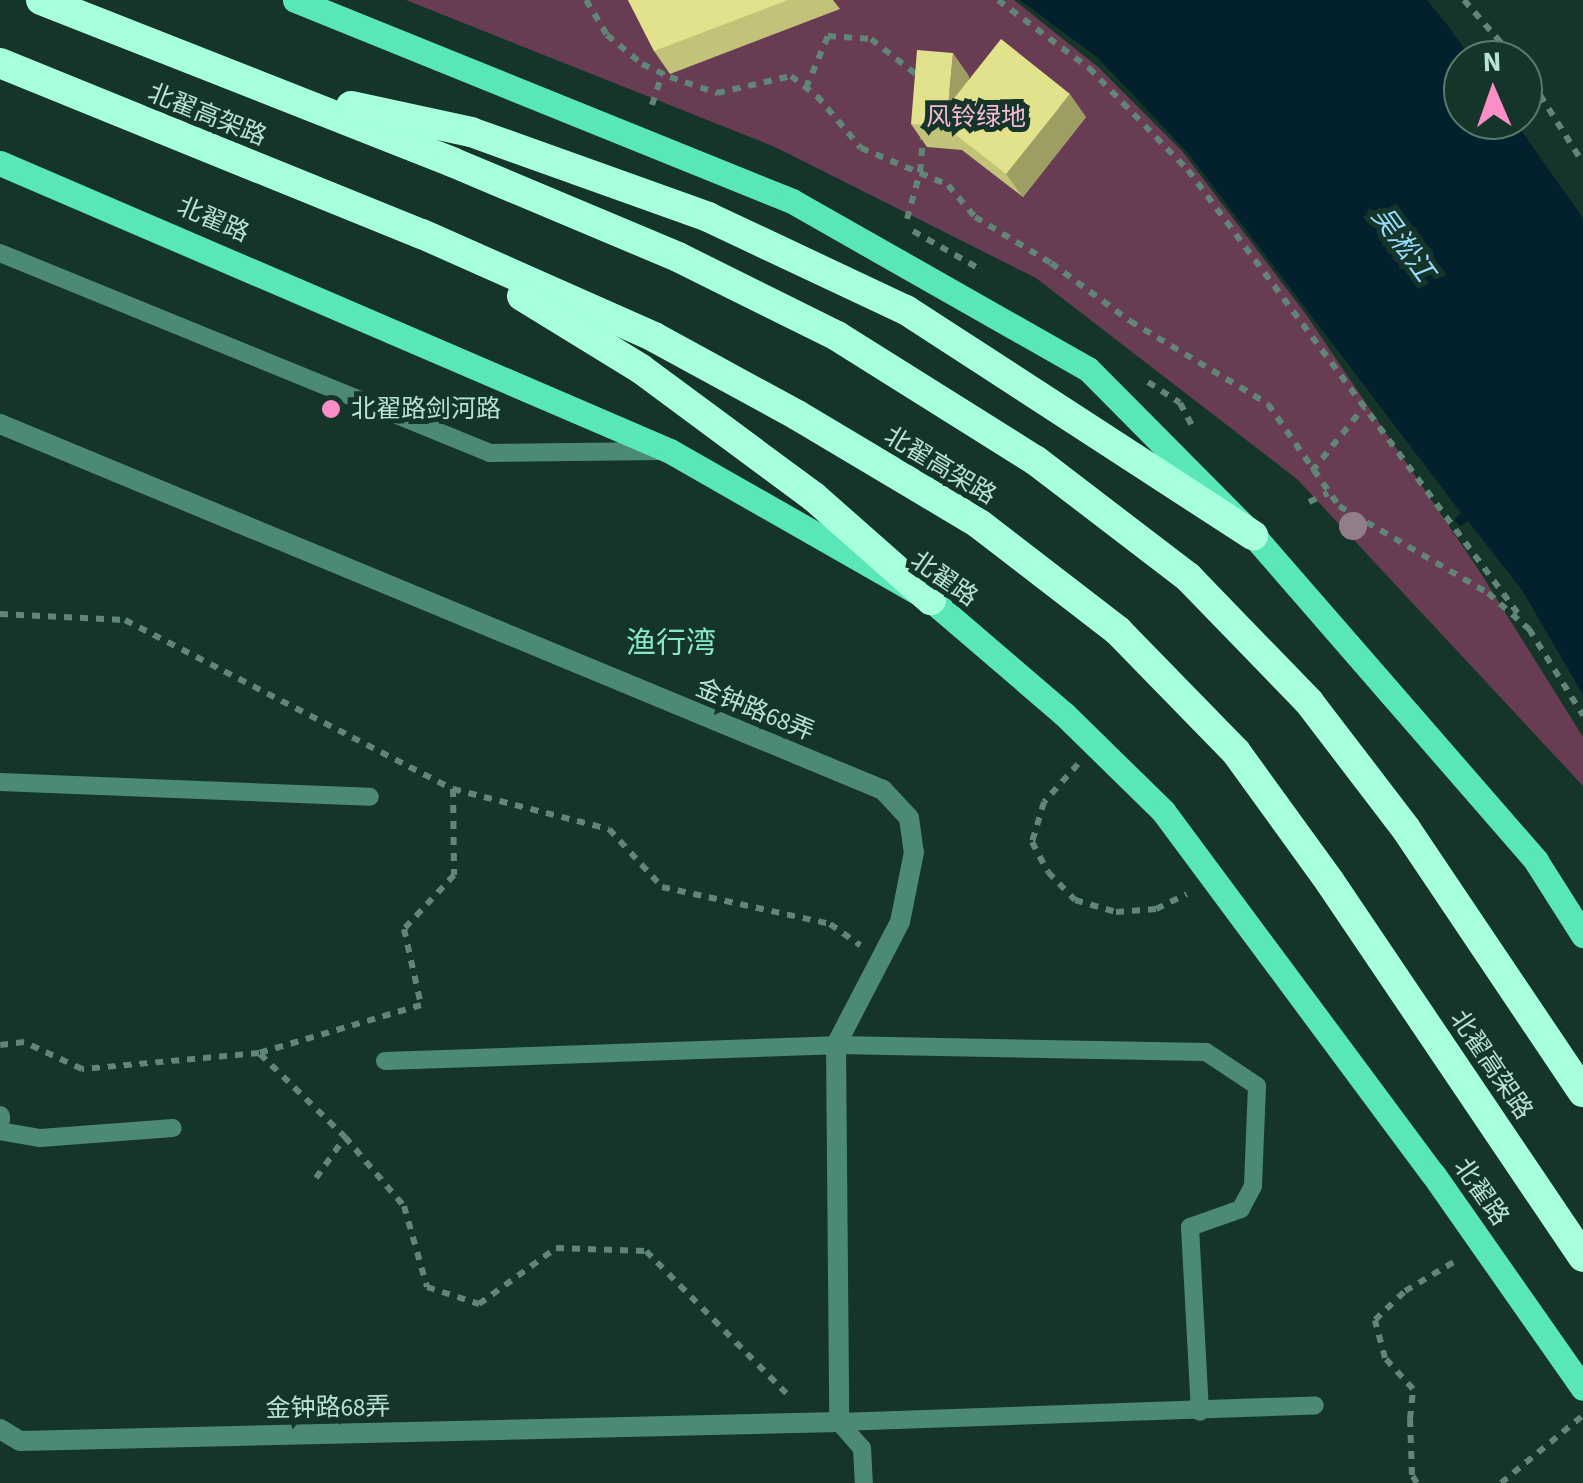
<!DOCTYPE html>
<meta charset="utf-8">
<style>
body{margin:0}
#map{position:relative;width:1583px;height:1483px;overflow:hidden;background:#16352a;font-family:"Source Sans 3","Noto Sans SC",sans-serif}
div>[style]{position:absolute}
.green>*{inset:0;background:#683d54}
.water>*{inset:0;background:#03212d}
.path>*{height:6px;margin-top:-3px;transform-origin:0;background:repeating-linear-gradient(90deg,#618678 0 8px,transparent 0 16px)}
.lane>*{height:18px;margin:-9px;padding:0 9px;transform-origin:9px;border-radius:9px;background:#4d8a74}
.street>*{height:20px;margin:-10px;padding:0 10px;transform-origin:10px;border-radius:10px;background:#4d8a74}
.primary>*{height:25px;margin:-12.5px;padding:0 12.5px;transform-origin:12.5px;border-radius:12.5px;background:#59e7b9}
.highway>*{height:30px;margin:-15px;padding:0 15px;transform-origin:15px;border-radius:15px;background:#a6ffdd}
.trees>*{width:28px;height:28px;margin:-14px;border-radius:50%;background:#927e8a}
.wall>*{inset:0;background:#c2c278}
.shaded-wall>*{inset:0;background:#9e9e62}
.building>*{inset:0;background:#e2e18c}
.dots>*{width:28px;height:28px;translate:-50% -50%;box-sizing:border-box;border:5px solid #16352a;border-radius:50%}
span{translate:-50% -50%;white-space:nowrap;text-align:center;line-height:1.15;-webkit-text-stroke:10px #16352a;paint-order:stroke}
.street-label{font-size:25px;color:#b7e4d2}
.park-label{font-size:25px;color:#f7bad8}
.poi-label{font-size:25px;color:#b7e4d2}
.left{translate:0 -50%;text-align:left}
.water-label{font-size:28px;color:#97dbf9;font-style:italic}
.quarter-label{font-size:30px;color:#87e9c5}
.north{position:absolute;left:1443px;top:40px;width:100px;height:100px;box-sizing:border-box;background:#16352a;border:2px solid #567b6d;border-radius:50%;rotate:358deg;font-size:28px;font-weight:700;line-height:40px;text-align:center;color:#b7e4d2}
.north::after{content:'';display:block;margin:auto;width:35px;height:45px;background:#fa8fc7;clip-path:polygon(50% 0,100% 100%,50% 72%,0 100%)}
</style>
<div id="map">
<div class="green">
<div style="clip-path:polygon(406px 0,1014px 0,1098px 67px,1182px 151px,1305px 313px,1480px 572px,1583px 737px,1583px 786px,1297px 479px,1036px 278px,775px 147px)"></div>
</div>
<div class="water">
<div style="clip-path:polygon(1020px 0,1427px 0,1449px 27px,1472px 60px,1463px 60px,1463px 120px,1514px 120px,1583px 218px,1583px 695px,1522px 590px,1468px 521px,1460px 526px,1454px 520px,1461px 513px,1187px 152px,1098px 58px)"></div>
</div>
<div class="path">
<div style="left:586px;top:0;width:41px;rotate:59deg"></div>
<div style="left:607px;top:35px;width:45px;rotate:39.6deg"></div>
<div style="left:642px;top:64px;width:31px;rotate:25deg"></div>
<div style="left:670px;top:77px;width:50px;rotate:18.8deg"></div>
<div style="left:717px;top:93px;width:76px;rotate:-12.9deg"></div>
<div style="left:791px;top:76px;width:33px;rotate:38deg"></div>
<div style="left:817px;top:96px;width:68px;rotate:49.8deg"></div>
<div style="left:861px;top:148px;width:95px;rotate:23deg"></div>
<div style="left:948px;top:185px;width:42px;rotate:49.8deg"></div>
<div style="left:975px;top:217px;width:89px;rotate:31.2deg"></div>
<div style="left:1051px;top:263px;width:98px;rotate:36.3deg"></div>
<div style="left:1130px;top:321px;width:161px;rotate:31deg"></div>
<div style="left:1268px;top:404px;width:124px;rotate:55.2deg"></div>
<div style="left:1339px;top:506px;width:173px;rotate:30.3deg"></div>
<div style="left:1488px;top:593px;width:55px;rotate:41.3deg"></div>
<div style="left:1529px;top:629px;width:102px;rotate:57.9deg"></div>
<div style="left:998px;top:0;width:114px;rotate:36.8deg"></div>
<div style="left:1089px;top:68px;width:142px;rotate:45.9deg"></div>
<div style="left:1188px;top:170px;width:556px;rotate:53.34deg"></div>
<div style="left:1464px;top:0;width:79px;rotate:49.1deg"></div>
<div style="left:1523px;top:68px;width:112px;rotate:57.7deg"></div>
<div style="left:806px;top:88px;width:56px;rotate:-67.1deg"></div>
<div style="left:828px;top:36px;width:43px;rotate:4deg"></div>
<div style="left:871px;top:39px;width:63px;rotate:38deg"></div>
<div style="left:652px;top:105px;width:35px;rotate:-72deg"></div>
<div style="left:907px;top:219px;width:49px;rotate:-74.5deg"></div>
<div style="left:920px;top:172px;width:37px;rotate:-85deg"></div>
<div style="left:913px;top:231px;width:77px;rotate:29.6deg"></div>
<div style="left:1148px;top:382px;width:38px;rotate:33deg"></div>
<div style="left:1180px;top:403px;width:30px;rotate:62deg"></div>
<div style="left:1312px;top:471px;width:82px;rotate:-50.9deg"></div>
<div style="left:1309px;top:502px;width:21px;rotate:-25deg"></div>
<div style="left:0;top:614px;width:125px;rotate:2.7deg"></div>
<div style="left:125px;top:620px;width:369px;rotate:27.3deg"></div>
<div style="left:453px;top:789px;width:86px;rotate:89.3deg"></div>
<div style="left:454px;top:875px;width:74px;rotate:132.8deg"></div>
<div style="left:404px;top:929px;width:78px;rotate:77.4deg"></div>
<div style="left:421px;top:1005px;width:169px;rotate:163.5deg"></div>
<div style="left:259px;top:1053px;width:178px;rotate:174.8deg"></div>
<div style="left:82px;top:1069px;width:64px;rotate:-155deg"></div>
<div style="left:24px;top:1042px;width:24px;rotate:173deg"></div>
<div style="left:1078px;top:764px;width:51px;rotate:131.8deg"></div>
<div style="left:1044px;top:802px;width:42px;rotate:106.7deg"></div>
<div style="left:1032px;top:842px;width:34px;rotate:62deg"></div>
<div style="left:1048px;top:872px;width:39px;rotate:46deg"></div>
<div style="left:1075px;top:900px;width:43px;rotate:16.3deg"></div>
<div style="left:1116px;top:912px;width:40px;rotate:-4.3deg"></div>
<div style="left:1156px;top:909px;width:34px;rotate:-26deg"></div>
<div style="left:453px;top:789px;width:161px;rotate:14.4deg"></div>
<div style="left:609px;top:829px;width:79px;rotate:47.6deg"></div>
<div style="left:662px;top:887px;width:172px;rotate:12.4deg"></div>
<div style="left:830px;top:924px;width:37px;rotate:35deg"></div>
<div style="left:260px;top:1054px;width:119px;rotate:44.3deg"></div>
<div style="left:345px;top:1137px;width:91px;rotate:49.5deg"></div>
<div style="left:404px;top:1206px;width:84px;rotate:74.1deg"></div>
<div style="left:427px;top:1287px;width:55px;rotate:18.1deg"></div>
<div style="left:479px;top:1304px;width:95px;rotate:-36deg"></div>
<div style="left:556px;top:1248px;width:90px;rotate:1.9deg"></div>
<div style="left:646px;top:1251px;width:204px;rotate:45.4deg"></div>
<div style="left:316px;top:1178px;width:50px;rotate:-54.7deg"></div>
<div style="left:1417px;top:1483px;width:9px;rotate:-122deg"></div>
<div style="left:1412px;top:1475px;width:56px;rotate:-92deg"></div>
<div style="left:1410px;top:1419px;width:30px;rotate:-84deg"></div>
<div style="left:1413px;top:1389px;width:42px;rotate:-132.1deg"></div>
<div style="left:1385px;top:1358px;width:39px;rotate:-105deg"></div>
<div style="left:1375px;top:1320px;width:42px;rotate:-44deg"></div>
<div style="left:1405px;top:1291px;width:63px;rotate:-30.7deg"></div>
<div style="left:1501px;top:1483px;width:104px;rotate:-39.5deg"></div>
</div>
<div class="lane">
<div style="left:0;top:253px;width:529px;rotate:22.2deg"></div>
<div style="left:490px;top:453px;width:170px;rotate:-0.7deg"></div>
<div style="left:0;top:782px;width:370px;rotate:2.3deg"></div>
<div style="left:385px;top:1061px;width:451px;rotate:-2deg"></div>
<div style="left:836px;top:1045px;width:370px;rotate:1.1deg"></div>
<div style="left:1206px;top:1052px;width:61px;rotate:33.7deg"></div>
<div style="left:1257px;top:1086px;width:100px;rotate:92.3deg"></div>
<div style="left:1253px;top:1186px;width:26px;rotate:118deg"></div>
<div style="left:1241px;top:1209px;width:54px;rotate:160.6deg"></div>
<div style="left:1190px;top:1227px;width:185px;rotate:86.9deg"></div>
<div style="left:0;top:1131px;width:41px;rotate:9.9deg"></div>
<div style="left:40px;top:1138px;width:133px;rotate:-4.3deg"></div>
<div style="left:839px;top:1422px;width:476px;rotate:-2deg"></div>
<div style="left:839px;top:1422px;width:35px;rotate:49deg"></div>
<div style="left:862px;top:1448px;width:35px;rotate:87deg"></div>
</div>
<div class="street">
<div style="left:0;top:424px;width:956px;rotate:22.51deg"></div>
<div style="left:883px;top:790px;width:38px;rotate:47deg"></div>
<div style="left:909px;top:818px;width:34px;rotate:82deg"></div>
<div style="left:914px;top:852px;width:71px;rotate:101.3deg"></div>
<div style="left:900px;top:922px;width:139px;rotate:117.5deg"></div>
<div style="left:836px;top:1045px;width:377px;rotate:89.5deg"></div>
<div style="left:839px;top:1422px;width:819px;rotate:178.67deg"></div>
<div style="left:20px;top:1441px;width:23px;rotate:-149deg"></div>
<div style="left:0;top:1116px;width:4px;rotate:90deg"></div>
</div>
<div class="primary">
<div style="left:295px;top:0;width:536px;rotate:22.02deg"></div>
<div style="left:792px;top:201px;width:340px;rotate:29.6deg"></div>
<div style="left:1088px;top:369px;width:234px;rotate:45.2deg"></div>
<div style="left:1253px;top:535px;width:432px;rotate:49deg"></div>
<div style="left:1536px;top:861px;width:88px;rotate:57.6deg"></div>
<div style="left:0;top:163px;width:729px;rotate:23.26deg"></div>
<div style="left:670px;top:451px;width:301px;rotate:29.7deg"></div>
<div style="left:931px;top:600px;width:175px;rotate:40.6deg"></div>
<div style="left:1064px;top:714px;width:139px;rotate:44.4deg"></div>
<div style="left:1163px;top:811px;width:452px;rotate:53.4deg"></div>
<div style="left:1433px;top:1174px;width:261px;rotate:55deg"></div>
</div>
<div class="highway">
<div style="left:41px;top:0;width:442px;rotate:21.5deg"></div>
<div style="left:452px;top:162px;width:245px;rotate:22.8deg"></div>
<div style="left:678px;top:257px;width:178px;rotate:26.4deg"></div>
<div style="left:837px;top:336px;width:234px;rotate:32.1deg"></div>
<div style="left:1035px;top:460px;width:193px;rotate:37.4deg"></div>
<div style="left:1188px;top:577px;width:174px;rotate:45.9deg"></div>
<div style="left:1309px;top:702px;width:160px;rotate:52.6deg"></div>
<div style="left:1406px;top:829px;width:317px;rotate:56.1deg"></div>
<div style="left:0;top:63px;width:455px;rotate:22.1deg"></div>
<div style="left:422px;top:234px;width:254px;rotate:23.9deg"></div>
<div style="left:654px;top:337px;width:163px;rotate:28.6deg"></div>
<div style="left:797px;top:415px;width:211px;rotate:30.8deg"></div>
<div style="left:978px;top:523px;width:177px;rotate:37.6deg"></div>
<div style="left:1118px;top:631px;width:169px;rotate:45.7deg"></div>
<div style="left:1236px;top:752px;width:160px;rotate:54.1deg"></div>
<div style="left:1330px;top:882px;width:452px;rotate:56deg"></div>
<div style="left:351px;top:106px;width:123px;rotate:12.2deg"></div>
<div style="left:471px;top:132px;width:252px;rotate:19.7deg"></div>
<div style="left:708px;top:217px;width:219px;rotate:25.2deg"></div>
<div style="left:906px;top:310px;width:414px;rotate:33deg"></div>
<div style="left:522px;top:296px;width:140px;rotate:31.5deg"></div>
<div style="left:641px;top:369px;width:215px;rotate:36.5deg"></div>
<div style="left:814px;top:497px;width:156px;rotate:41.4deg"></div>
</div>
<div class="trees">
<div style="left:1353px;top:526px"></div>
</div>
<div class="wall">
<div style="clip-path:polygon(628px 0,833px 0,840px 9px,670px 74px,654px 51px)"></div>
<div style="clip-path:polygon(969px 76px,968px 80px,1086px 117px,1023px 197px,962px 150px,927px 147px,911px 124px)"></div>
</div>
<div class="shaded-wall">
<div style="clip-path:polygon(953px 53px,969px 76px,964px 129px,948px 106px)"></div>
<div style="clip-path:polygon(1070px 94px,1086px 117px,1023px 197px,1006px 174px)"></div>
</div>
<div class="building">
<div style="clip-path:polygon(628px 0,788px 0,654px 51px)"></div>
<div style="clip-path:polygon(1001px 39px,1070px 94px,1006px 174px,946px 127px,911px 124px,917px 50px,953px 53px,948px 106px)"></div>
</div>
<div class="dots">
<div style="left:331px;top:409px;background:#fa8fc7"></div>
</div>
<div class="street-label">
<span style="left:207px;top:115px;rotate:22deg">北翟高架路</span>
<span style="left:213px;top:220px;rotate:23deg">北翟路</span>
<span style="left:940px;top:466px;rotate:31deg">北翟高架路</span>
<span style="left:944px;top:579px;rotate:35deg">北翟路</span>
<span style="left:755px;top:710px;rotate:22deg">金钟路68弄</span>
<span style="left:1491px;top:1065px;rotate:56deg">北翟高架路</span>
<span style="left:1481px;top:1192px;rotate:55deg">北翟路</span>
<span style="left:328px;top:1408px;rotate:-1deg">金钟路68弄</span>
</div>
<div class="park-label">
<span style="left:976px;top:117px">风铃绿地</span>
</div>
<div class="poi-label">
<span class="left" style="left:351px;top:409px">北翟路剑河路</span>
</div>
<div class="water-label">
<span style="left:1403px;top:244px;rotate:54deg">吴淞江</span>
</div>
<div class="quarter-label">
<span style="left:671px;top:644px">渔行湾</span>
</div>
<div class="north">N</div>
</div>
